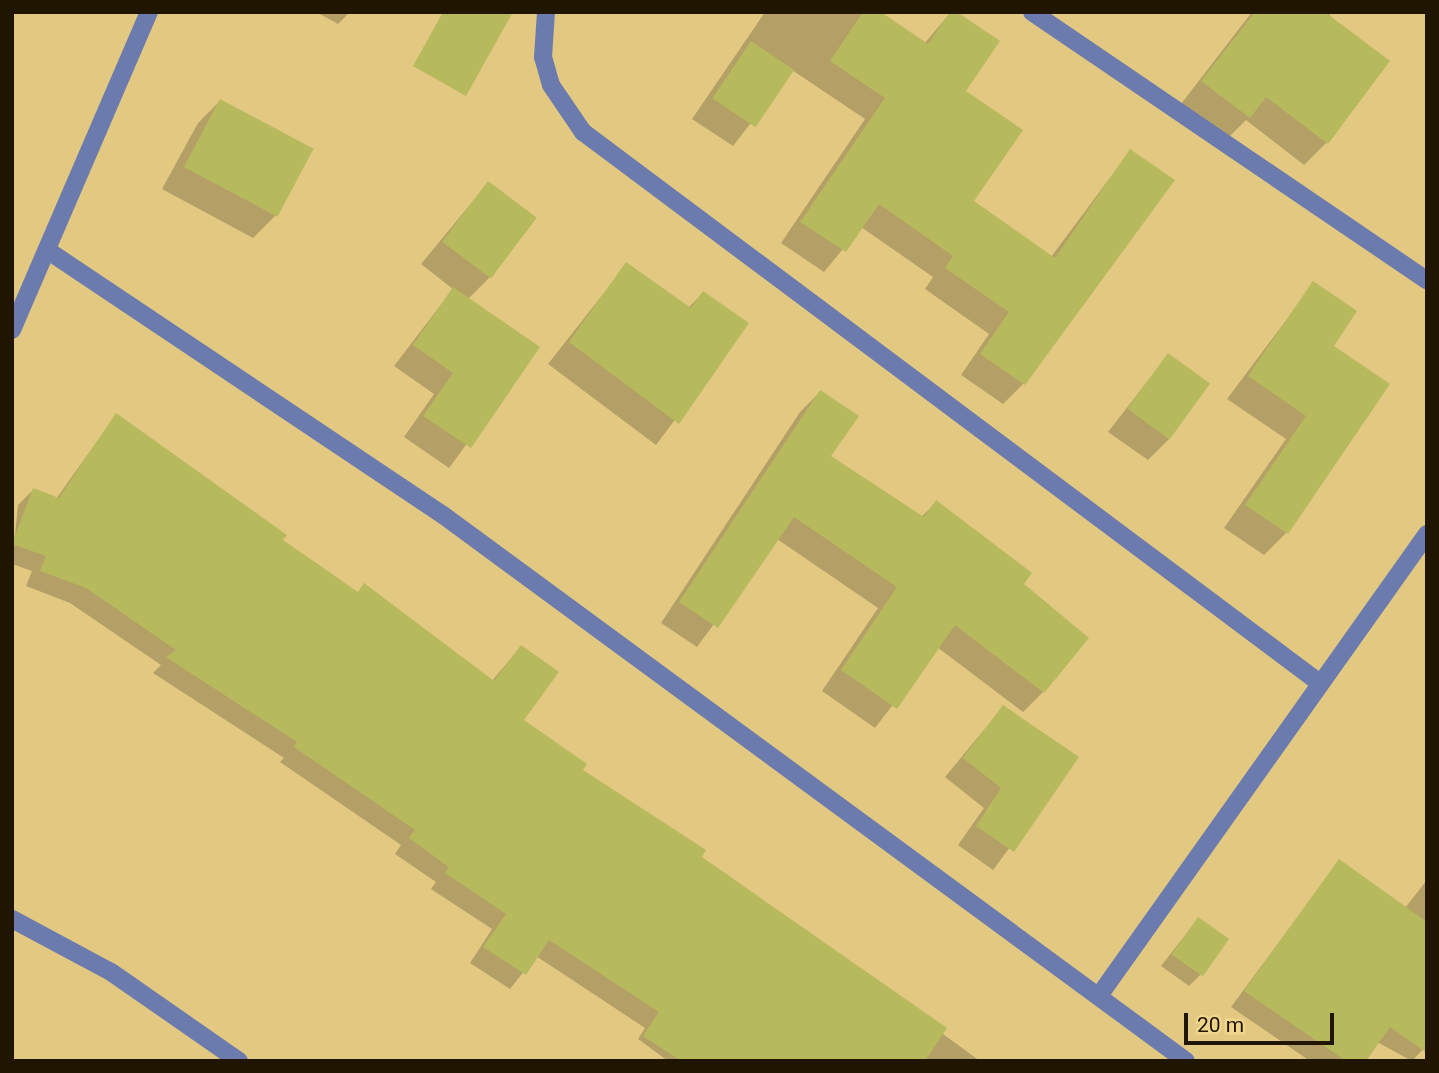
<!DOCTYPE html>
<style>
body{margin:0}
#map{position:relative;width:1439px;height:1073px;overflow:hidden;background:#e2c880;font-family:Roboto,sans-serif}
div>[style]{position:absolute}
.shadow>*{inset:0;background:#0003}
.building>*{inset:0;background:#b7b95d;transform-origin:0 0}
.minor>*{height:18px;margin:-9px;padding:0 9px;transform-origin:9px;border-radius:9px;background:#6b7bad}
span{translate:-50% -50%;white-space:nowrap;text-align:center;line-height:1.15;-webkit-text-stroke:5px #f0d58d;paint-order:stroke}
.frame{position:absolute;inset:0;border:14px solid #1f1500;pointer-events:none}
.scale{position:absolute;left:1184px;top:1013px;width:150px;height:32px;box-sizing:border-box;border:4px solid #1f1500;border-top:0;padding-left:9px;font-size:21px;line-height:24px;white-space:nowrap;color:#1f1500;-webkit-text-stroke:5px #f0d58d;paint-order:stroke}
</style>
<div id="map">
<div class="shadow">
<div style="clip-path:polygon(316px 12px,350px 12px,338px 24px)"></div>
<div style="clip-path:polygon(765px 12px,877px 12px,924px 44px,951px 12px,971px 202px,1051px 257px,1130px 151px,1024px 383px,1003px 404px,961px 375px,989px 334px,925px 289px,933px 277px,861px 227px,824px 272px,781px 243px,865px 119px,792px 70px,733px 146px,692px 119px)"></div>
<div style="clip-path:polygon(1252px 12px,1330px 12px,1326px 143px,1304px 165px,1246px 120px,1227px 139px,1181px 104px)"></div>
<div style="clip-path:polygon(220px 101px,275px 216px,253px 238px,162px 189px,198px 123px)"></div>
<div style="clip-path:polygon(488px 183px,489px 278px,468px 299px,538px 347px,449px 468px,404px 437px,434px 394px,394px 366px,453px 289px,421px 264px)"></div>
<div style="clip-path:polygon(626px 265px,688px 308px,703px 293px,747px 323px,656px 445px,548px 364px)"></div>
<div style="clip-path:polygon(1314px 283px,1331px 346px,1286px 533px,1264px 555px,1224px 528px,1286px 439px,1227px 399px)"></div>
<div style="clip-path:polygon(1168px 355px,1170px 438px,1148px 460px,1108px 432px)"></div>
<div style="clip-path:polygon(820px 392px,829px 457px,921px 517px,936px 503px,1021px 584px,1043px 692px,1023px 712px,937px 647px,875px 728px,822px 691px,878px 608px,777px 539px,697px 647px,661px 623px,800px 412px)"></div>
<div style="clip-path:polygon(116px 415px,280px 541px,491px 682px,521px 647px,522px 720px,580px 770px,980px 1061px,668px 1061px,638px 1039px,645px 1028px,536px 956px,510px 989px,470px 963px,492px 929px,431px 889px,436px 882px,395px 854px,401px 845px,280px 762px,284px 758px,153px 673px,161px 665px,70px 603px,26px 586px,32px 571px,12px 564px,18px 505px,33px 490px,56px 499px)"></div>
<div style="clip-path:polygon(1003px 707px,1077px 757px,993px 870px,958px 845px,984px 808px,945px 777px)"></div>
<div style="clip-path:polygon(1339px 861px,1405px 908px,1427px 880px,1427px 1045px,1412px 1061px,1377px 1042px,1364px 1061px,1310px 1061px,1231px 1007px)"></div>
<div style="clip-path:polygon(1198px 919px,1200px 975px,1189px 986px,1161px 966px)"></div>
</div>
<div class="building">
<div style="clip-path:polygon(443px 12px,513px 12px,466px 96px,413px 66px)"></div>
<div style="clip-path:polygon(863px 12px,881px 12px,928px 44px,950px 12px,957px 12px,1000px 41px,966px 91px,1023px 130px,974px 201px,1055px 258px,1130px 149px,1175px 180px,1025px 385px,980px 354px,1009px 312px,945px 268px,953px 256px,879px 204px,846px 252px,800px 222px,885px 98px,830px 61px)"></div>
<div style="clip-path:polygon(1255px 12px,1325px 12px,1390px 61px,1328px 144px,1266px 97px,1250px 118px,1201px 81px)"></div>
<div style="left:751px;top:41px;width:52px;height:69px;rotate:34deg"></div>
<div style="left:220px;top:99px;width:106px;height:77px;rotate:28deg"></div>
<div style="left:488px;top:181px;width:61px;height:76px;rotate:37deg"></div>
<div style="clip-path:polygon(626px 262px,691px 308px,703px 291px,749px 323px,679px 424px,569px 342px)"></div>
<div style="clip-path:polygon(1313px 281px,1357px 311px,1334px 346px,1390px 384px,1288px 534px,1245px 505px,1306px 416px,1248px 376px)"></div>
<div style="clip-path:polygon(453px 287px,540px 347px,471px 448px,423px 416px,453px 373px,413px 345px)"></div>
<div style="left:1168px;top:353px;width:52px;height:69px;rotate:36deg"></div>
<div style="clip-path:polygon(820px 390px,859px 416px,831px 456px,924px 517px,936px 500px,1032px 573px,1024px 584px,1089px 638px,1044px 693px,955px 625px,897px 709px,841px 670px,897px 587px,794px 517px,718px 628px,679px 602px)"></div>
<div style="clip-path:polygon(116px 413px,287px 535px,283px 540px,358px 592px,364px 583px,494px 681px,521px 645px,559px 672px,524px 720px,587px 764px,583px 770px,706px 850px,702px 857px,947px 1028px,925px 1061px,681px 1061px,643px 1036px,659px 1012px,549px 940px,526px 975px,483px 947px,506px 914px,445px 873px,449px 867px,409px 838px,415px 830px,294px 747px,297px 742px,166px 657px,176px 650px,86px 588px,40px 571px,46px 556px,12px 544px,33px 488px,59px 498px)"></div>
<div style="clip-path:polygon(1003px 705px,1079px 757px,1014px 852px,976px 826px,1001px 788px,963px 758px)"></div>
<div style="clip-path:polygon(1339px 859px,1427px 922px,1427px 1053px,1390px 1027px,1366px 1061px,1346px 1061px,1244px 991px)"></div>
<div style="left:1198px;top:917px;width:38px;height:46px;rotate:35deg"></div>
</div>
<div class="minor">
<div style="left:546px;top:12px;width:45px;rotate:93.8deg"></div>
<div style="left:543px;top:57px;width:29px;rotate:74deg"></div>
<div style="left:551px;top:85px;width:57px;rotate:55.8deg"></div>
<div style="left:583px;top:132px;width:917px;rotate:36.79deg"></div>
<div style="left:1032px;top:12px;width:477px;rotate:34.2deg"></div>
<div style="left:47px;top:250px;width:476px;rotate:33.8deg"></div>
<div style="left:443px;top:515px;width:922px;rotate:36.31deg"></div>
<div style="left:12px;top:330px;width:346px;rotate:-66.7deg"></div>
<div style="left:12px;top:919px;width:112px;rotate:28.2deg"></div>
<div style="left:111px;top:972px;width:156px;rotate:34.8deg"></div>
<div style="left:1101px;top:993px;width:563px;rotate:-54.62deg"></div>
</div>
<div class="frame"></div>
<div class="scale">20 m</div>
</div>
